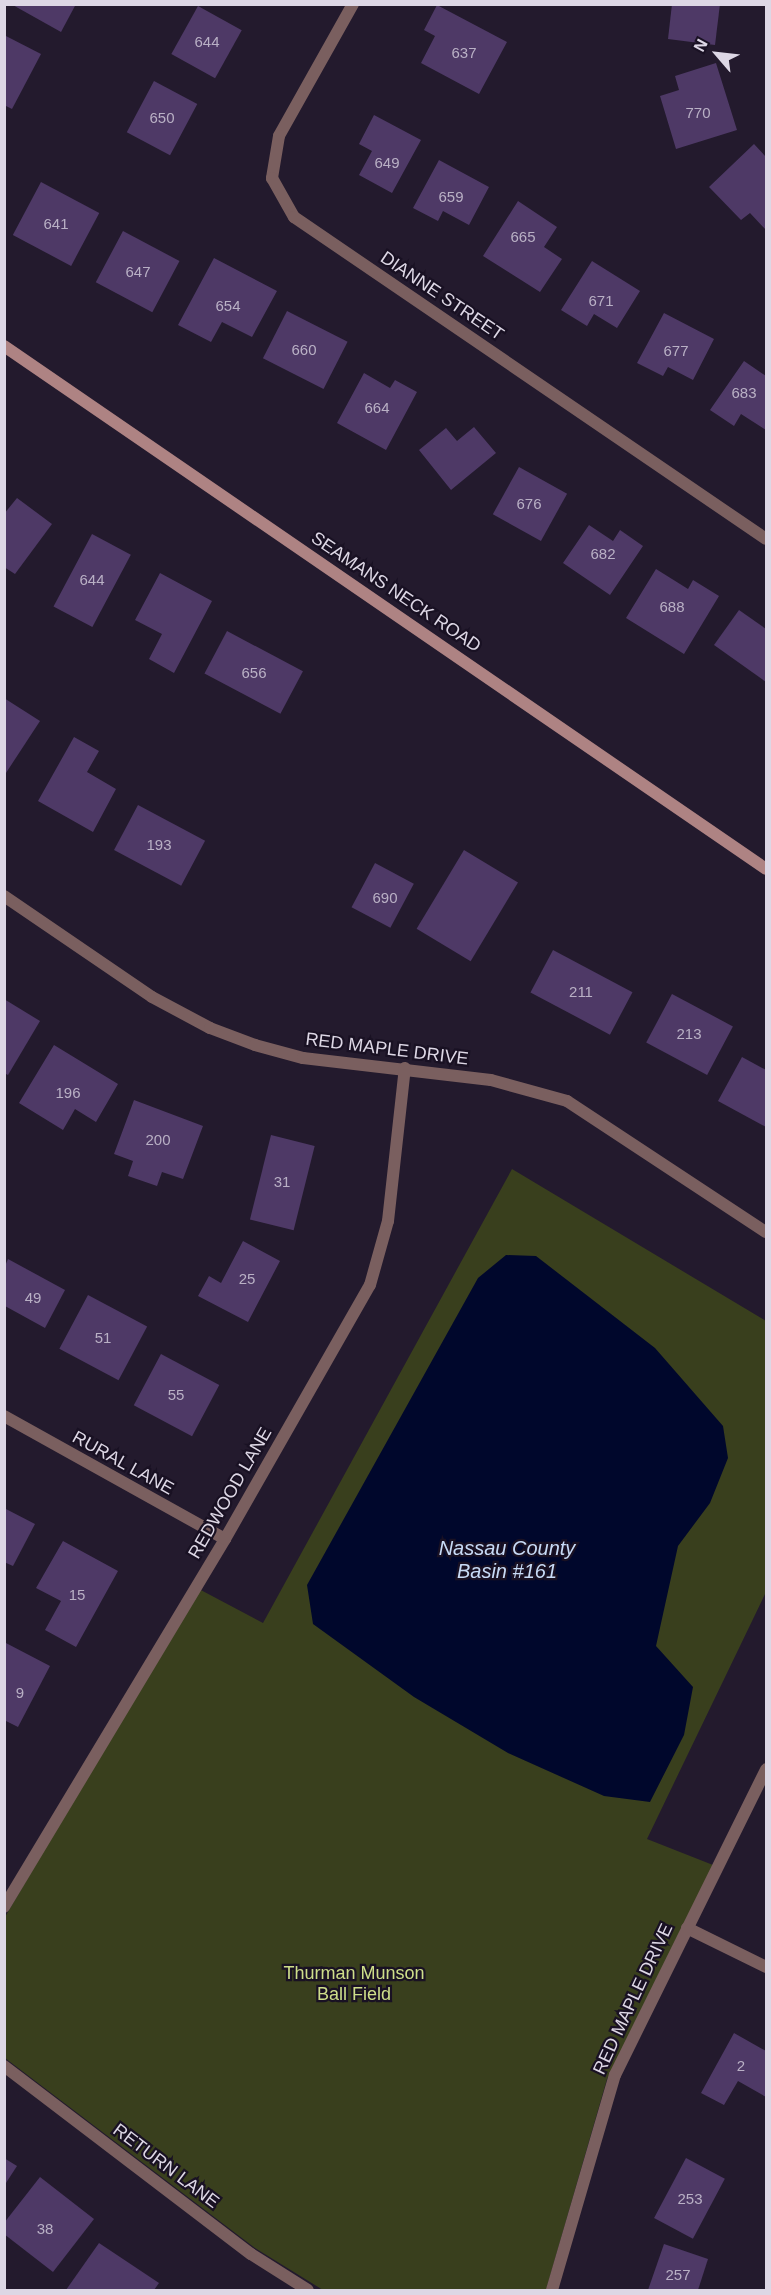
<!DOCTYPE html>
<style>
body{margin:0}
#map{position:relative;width:771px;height:2295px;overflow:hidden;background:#231a2d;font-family:Helvetica,sans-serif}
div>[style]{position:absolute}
.green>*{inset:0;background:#393f1d}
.water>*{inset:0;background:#00072c}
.building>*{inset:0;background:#4e3966;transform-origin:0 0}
.minor>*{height:12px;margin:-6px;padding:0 6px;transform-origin:6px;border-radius:6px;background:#7a5f5f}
.secondary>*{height:12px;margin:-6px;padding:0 6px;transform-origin:6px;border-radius:6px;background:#ae8383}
span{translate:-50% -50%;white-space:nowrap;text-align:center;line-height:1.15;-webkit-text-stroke:4.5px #191123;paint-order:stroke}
.number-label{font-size:15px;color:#b9b0c5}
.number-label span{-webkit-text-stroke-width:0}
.street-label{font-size:18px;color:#ddd7e5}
.park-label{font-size:18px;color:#cede8a}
.water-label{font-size:20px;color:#c7daf6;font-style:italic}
.frame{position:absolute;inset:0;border:6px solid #ddd7e5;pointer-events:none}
.north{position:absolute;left:687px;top:24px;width:60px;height:60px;-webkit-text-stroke:4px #191123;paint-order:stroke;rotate:298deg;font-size:16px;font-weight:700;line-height:24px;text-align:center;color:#ddd7e5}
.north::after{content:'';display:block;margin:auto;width:21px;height:27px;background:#ddd7e5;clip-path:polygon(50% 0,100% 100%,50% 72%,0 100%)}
</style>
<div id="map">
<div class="green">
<div style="clip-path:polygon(512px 1169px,766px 1321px,766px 1592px,647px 1839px,713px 1865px,607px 2079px,546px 2290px,323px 2290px,255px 2248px,5px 2058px,5px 1917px,197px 1588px,263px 1623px)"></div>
</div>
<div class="water">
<div style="clip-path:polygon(506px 1255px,536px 1256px,655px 1348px,723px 1426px,728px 1458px,710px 1503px,678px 1546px,656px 1646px,693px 1687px,684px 1735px,650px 1802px,604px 1796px,508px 1753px,414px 1697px,313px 1624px,307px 1585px,478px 1278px)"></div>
</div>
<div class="building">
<div style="clip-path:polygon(11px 4px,76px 4px,61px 32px)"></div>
<div style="clip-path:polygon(672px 4px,720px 4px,715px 45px,668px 39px)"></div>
<div style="clip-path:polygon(437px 5px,507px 42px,479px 94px,421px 63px,435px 36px,424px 30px)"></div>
<div style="left:198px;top:6px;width:50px;height:55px;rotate:29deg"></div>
<div style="clip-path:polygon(4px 35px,41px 54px,12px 109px,4px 105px)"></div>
<div style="clip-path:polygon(716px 63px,737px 130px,676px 149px,660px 96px,679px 90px,675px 76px)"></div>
<div style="left:154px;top:81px;width:49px;height:58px;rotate:28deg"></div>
<div style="clip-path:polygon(374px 115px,421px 140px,392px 193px,359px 175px,372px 151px,359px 144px)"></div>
<div style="clip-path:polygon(754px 144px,766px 157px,766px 230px,750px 213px,741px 220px,709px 187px)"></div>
<div style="clip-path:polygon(439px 160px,489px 187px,469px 225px,443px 211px,438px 221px,413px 208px)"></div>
<div style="left:41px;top:182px;width:66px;height:60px;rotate:28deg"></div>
<div style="clip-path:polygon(518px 201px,557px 227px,544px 247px,562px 259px,540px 292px,483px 256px)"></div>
<div style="left:123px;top:231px;width:64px;height:58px;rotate:28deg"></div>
<div style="clip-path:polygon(214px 258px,277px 291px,252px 337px,222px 322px,211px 342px,178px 325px)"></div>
<div style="clip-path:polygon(592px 261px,640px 291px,617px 328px,594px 314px,587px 326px,561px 310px)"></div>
<div style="left:287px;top:311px;width:68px;height:53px;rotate:27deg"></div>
<div style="clip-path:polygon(664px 313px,714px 339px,693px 380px,668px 367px,663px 376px,637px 363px)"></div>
<div style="clip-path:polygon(744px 361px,766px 376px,766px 430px,741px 414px,734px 426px,710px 410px)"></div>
<div style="clip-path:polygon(364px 373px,390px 388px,395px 380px,417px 392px,386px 450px,337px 423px)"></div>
<div style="clip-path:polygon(474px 427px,496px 453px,451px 490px,419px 450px,446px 428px,457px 441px)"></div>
<div style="left:519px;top:467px;width:55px;height:54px;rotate:29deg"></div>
<div style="clip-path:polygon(17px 498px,52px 524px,15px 574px,4px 567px,4px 514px)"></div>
<div style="clip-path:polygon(589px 525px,613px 541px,620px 530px,643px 546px,610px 595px,563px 563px)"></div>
<div style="left:92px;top:534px;width:44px;height:82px;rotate:28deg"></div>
<div style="clip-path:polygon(656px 569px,688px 589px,693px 580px,719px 596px,684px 654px,626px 618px)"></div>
<div style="clip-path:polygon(160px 573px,212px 601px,174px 673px,149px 659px,162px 634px,135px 620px)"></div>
<div style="clip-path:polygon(739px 610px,766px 629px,766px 682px,714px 645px)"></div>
<div style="left:227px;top:631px;width:86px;height:48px;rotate:28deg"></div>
<div style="clip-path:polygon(4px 698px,40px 721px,4px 776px)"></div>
<div style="clip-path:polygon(74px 737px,99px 751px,87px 772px,116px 789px,93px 832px,38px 801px)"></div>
<div style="left:138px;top:805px;width:76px;height:51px;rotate:28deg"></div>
<div style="left:464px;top:850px;width:63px;height:92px;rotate:31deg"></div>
<div style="left:375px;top:863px;width:44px;height:50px;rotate:28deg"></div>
<div style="left:553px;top:950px;width:90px;height:48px;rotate:28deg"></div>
<div style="left:672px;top:994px;width:69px;height:55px;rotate:28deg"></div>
<div style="clip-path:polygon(4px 999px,40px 1021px,8px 1075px,4px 1073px)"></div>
<div style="clip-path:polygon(54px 1045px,118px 1084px,96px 1122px,75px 1109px,63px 1130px,19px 1103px)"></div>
<div style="clip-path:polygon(742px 1057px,766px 1070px,766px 1127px,718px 1101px)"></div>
<div style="clip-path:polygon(134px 1100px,203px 1126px,183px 1179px,162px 1172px,157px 1186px,128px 1176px,133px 1161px,114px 1154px)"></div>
<div style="left:271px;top:1135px;width:45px;height:87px;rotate:14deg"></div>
<div style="clip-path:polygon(243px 1241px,280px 1261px,248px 1322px,198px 1296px,209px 1276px,221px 1283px)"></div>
<div style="clip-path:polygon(8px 1259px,65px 1290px,45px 1328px,5px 1306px,5px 1266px)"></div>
<div style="left:88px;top:1295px;width:67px;height:61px;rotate:28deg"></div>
<div style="left:161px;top:1354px;width:66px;height:58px;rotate:28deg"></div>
<div style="clip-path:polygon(4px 1508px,35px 1524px,13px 1566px,4px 1562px)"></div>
<div style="clip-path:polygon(63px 1541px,118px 1571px,76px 1647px,45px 1630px,61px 1601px,36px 1588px)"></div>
<div style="clip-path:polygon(4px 1642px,50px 1666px,18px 1727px,4px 1720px)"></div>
<div style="clip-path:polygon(734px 2033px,766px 2051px,766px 2097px,738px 2081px,724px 2105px,701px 2093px)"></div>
<div style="clip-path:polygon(4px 2158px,17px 2166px,4px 2186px)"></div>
<div style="left:686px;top:2158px;width:44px;height:68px;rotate:28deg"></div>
<div style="clip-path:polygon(40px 2177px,94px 2219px,53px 2272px,4px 2234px,4px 2223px)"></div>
<div style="clip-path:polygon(99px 2243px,159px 2283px,154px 2290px,66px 2290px)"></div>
<div style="clip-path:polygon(664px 2244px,708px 2259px,698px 2290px,648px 2290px)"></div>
</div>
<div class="minor">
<div style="left:353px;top:4px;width:151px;rotate:119.3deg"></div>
<div style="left:279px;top:136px;width:43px;rotate:99.5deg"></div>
<div style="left:272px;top:178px;width:45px;rotate:60.6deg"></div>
<div style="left:294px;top:217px;width:571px;rotate:34.3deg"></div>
<div style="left:4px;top:896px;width:179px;rotate:34.3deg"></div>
<div style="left:152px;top:997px;width:66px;rotate:28.1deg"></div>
<div style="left:210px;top:1028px;width:48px;rotate:20.7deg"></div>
<div style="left:255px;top:1045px;width:50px;rotate:15.2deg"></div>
<div style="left:303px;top:1058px;width:189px;rotate:6.7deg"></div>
<div style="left:491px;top:1080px;width:79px;rotate:15.4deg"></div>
<div style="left:567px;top:1101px;width:238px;rotate:33.4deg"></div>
<div style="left:4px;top:1416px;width:253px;rotate:29.1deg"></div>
<div style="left:4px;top:1907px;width:429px;rotate:-59deg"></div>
<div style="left:225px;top:1539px;width:292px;rotate:-60.3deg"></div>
<div style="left:370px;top:1285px;width:66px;rotate:-74.3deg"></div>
<div style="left:388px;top:1221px;width:154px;rotate:-83.7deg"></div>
<div style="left:687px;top:1928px;width:88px;rotate:26.3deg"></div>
<div style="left:4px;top:2066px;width:310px;rotate:37.3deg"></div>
<div style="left:251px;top:2254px;width:67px;rotate:32.3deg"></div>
<div style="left:552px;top:2290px;width:224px;rotate:-73.7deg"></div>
<div style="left:615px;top:2075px;width:341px;rotate:-63.7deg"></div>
</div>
<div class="secondary">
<div style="left:4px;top:346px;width:924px;rotate:34.46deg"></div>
</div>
<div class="number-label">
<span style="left:207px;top:42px">644</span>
<span style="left:464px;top:53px">637</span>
<span style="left:698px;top:113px">770</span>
<span style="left:162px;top:118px">650</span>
<span style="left:387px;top:163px">649</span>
<span style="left:451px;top:197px">659</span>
<span style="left:56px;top:224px">641</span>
<span style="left:523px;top:237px">665</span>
<span style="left:138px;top:272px">647</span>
<span style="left:601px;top:301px">671</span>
<span style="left:228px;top:306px">654</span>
<span style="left:304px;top:350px">660</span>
<span style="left:676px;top:351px">677</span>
<span style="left:744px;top:393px">683</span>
<span style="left:377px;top:408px">664</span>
<span style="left:529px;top:504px">676</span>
<span style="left:603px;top:554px">682</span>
<span style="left:92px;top:580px">644</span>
<span style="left:672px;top:607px">688</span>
<span style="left:254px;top:673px">656</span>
<span style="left:159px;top:845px">193</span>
<span style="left:385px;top:898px">690</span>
<span style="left:581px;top:992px">211</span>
<span style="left:689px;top:1034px">213</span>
<span style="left:68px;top:1093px">196</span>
<span style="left:158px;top:1140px">200</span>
<span style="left:282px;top:1182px">31</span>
<span style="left:247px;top:1279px">25</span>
<span style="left:33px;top:1298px">49</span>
<span style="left:103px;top:1338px">51</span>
<span style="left:176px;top:1395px">55</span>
<span style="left:77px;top:1595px">15</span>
<span style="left:20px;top:1693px">9</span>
<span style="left:741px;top:2066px">2</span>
<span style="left:690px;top:2199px">253</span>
<span style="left:45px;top:2229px">38</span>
<span style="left:678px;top:2275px">257</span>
</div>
<div class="street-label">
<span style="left:442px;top:296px;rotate:34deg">DIANNE STREET</span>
<span style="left:396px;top:592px;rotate:34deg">SEAMANS NECK ROAD</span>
<span style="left:387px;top:1049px;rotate:7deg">RED MAPLE DRIVE</span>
<span style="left:123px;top:1463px;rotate:29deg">RURAL LANE</span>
<span style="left:230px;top:1493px;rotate:-60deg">REDWOOD LANE</span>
<span style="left:633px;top:1999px;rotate:-65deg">RED MAPLE DRIVE</span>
<span style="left:166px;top:2166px;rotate:37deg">RETURN LANE</span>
</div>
<div class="park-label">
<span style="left:354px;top:1984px">Thurman Munson<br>Ball Field</span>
</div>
<div class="water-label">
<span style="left:507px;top:1560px">Nassau County<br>Basin #161</span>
</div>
<div class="frame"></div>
<div class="north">N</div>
</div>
